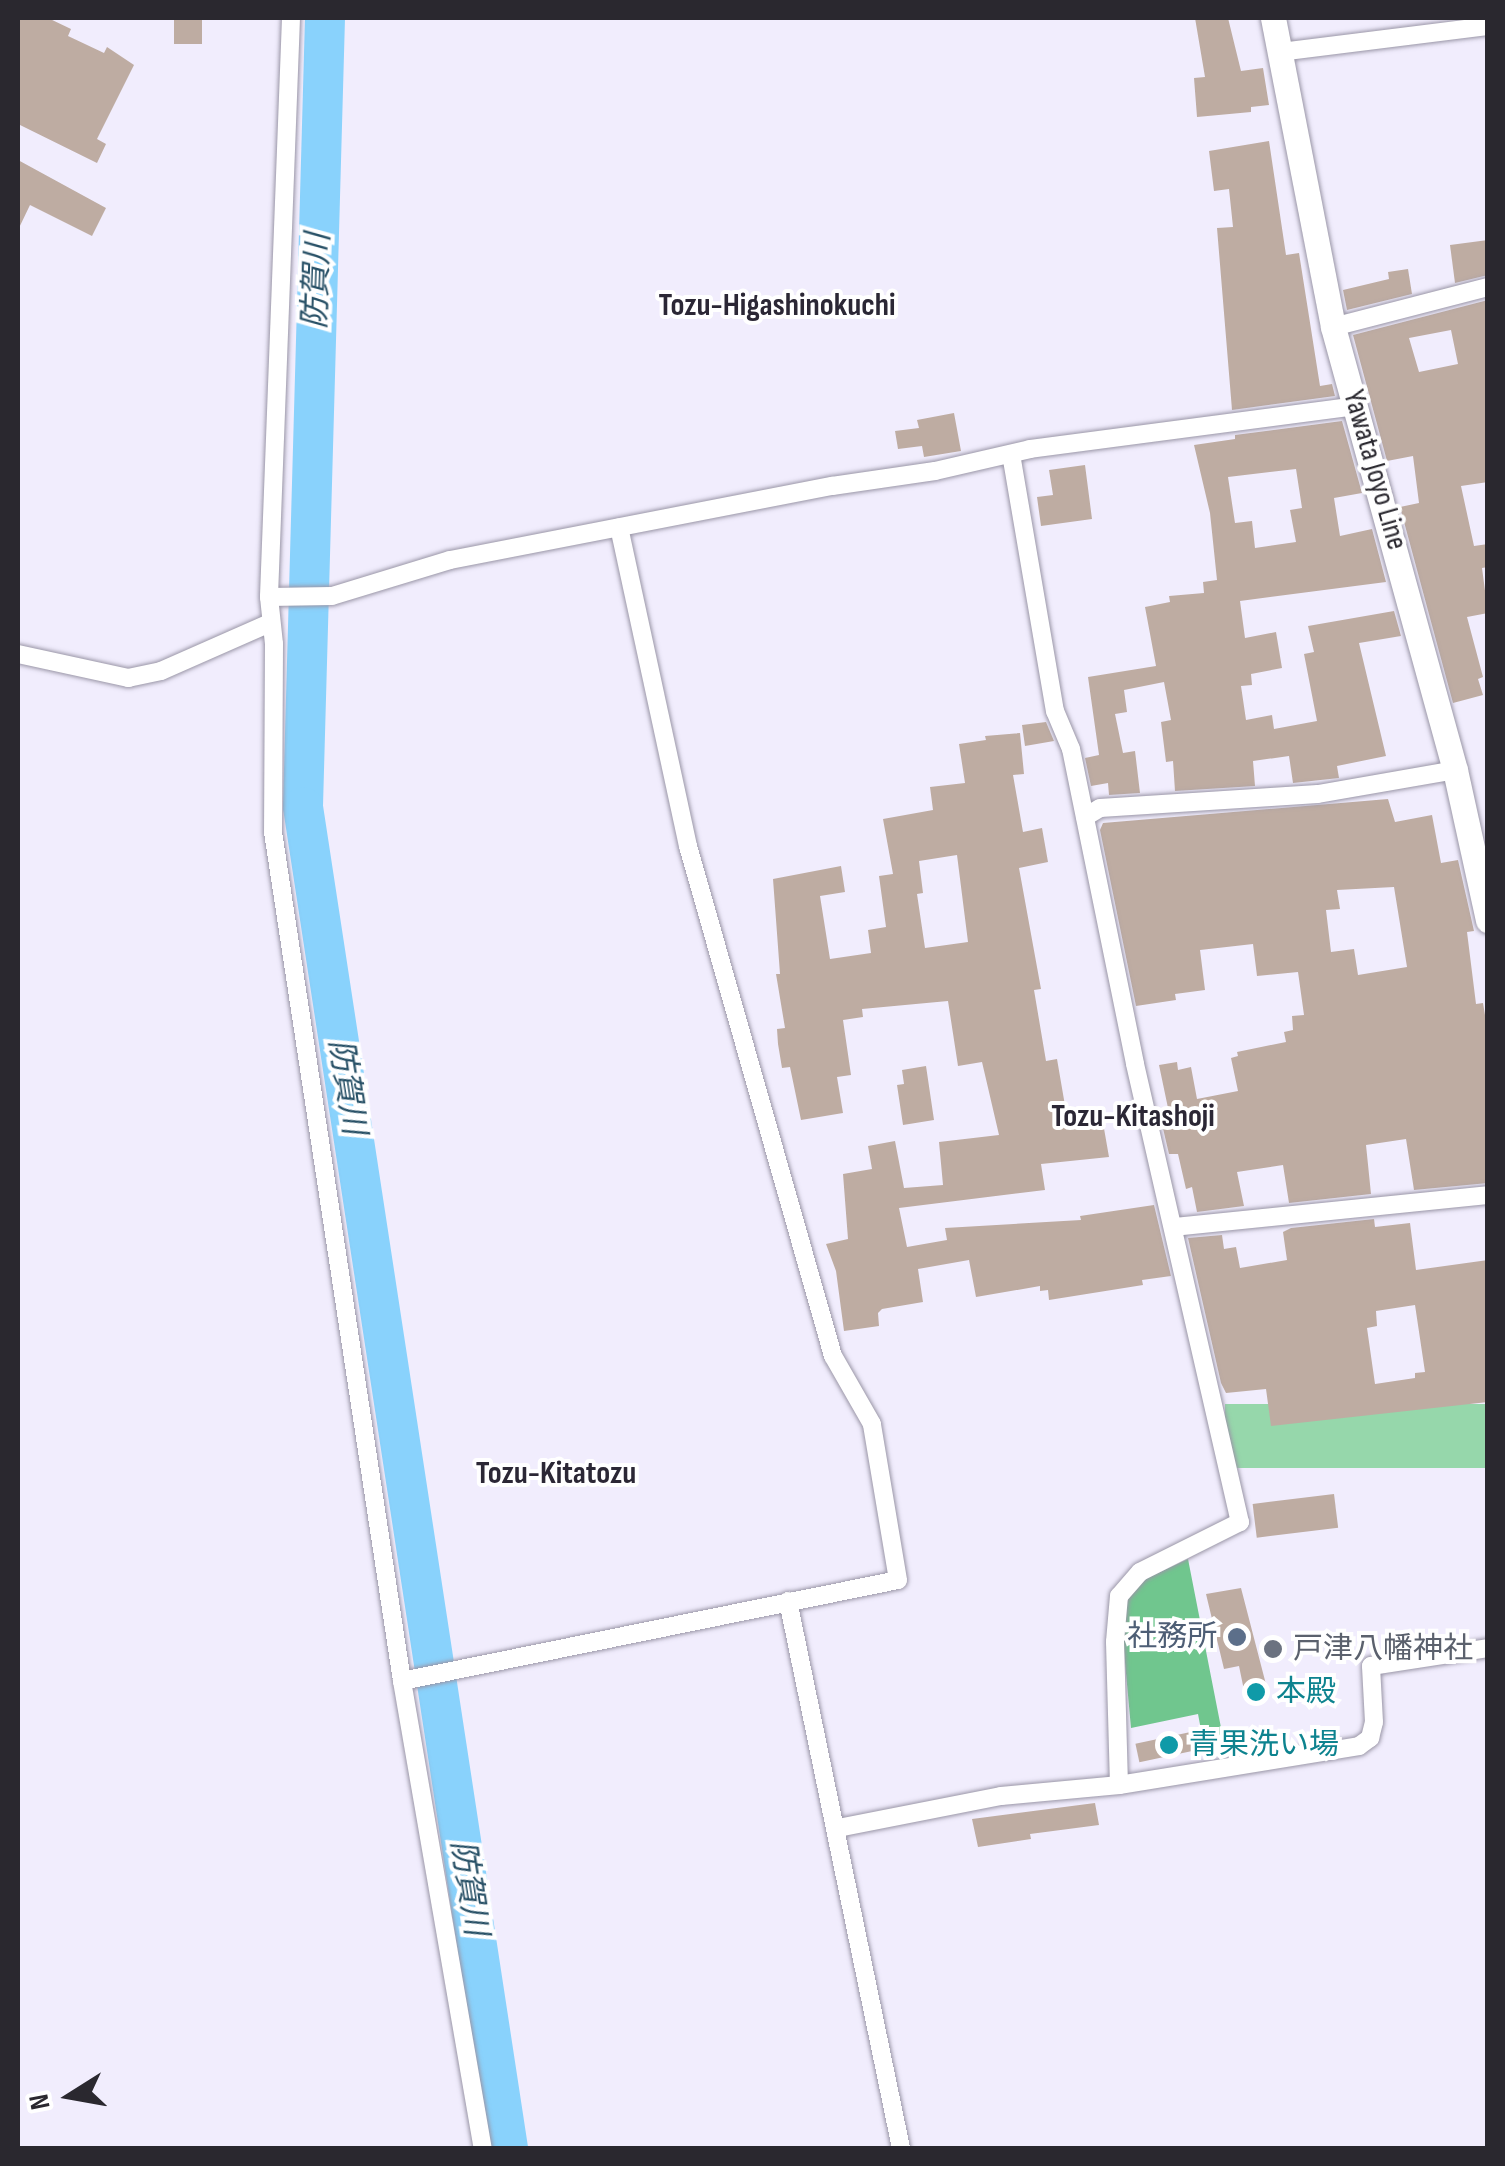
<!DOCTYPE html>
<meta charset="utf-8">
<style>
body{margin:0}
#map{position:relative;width:1505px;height:2166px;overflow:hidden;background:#f1edfd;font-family:"Sofia Sans Condensed","Noto Sans JP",sans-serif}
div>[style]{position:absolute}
.green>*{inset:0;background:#96d7ab;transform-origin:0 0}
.forest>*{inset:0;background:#70c68e}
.river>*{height:40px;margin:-20px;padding:0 20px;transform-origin:20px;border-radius:20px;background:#89d2fc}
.building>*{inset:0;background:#beaca2;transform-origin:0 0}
.roads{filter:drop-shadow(0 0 2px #9a96a7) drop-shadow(0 0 2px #9a96a7)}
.minor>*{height:18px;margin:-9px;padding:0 9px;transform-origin:9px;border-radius:9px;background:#fff}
.secondary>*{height:25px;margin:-12.5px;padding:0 12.5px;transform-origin:12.5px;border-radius:12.5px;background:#fff}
.dots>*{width:28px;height:28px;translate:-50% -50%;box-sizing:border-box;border:5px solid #fff;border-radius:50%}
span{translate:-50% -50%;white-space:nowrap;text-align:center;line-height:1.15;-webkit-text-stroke:8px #fff;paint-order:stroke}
.street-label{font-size:30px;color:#2a282f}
.service-label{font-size:30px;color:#4e5e75}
.right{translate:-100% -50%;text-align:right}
.worship-label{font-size:30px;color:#5b616d}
.left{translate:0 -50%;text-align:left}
.culture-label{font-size:30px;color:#0d838f}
.water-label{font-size:32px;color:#264f65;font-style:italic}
.neighbourhood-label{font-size:32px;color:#2b2735;font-weight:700}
.frame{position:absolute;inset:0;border:20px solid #2a282f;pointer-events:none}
.north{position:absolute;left:20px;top:2046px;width:100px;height:100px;-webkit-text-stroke:8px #fff;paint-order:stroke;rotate:259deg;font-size:28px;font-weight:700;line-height:40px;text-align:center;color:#2a282f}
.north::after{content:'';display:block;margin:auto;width:35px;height:45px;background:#2a282f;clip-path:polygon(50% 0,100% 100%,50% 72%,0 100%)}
</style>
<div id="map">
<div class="green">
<div style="left:1487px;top:1404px;width:64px;height:262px;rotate:90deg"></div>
</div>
<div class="forest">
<div style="clip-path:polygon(1188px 1559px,1225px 1748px,1205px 1751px,1198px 1714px,1131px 1728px,1123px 1640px,1125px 1600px,1141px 1581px)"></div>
</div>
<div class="river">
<div style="left:325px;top:18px;width:789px;rotate:91.6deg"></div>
<div style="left:303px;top:807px;width:1357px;rotate:81.31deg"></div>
</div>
<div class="building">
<div style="clip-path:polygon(18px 18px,48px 18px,71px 29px,68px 36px,104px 53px,107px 47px,134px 65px,97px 139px,106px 144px,97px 163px,18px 124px)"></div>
<div style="left:174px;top:18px;width:28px;height:26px"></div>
<div style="clip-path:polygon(1195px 18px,1228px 18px,1241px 71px,1263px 68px,1269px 105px,1251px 107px,1251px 112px,1197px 117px,1194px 78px,1205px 77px)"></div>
<div style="clip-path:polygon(1269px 141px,1286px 255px,1299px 253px,1320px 386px,1332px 384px,1335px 396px,1232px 410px,1217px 228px,1233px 227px,1229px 189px,1214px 191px,1209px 151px)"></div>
<div style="clip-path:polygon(18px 160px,106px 208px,92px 236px,30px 205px,18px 230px)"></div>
<div style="clip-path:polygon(1488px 240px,1488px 275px,1455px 283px,1450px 245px)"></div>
<div style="clip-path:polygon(1408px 269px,1412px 294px,1347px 310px,1343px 290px,1389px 279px,1388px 272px)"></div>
<div style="clip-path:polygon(evenodd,1488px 300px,1488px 482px,1461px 486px,1474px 546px,1488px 544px,1488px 567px,1482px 568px,1488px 613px,1467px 617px,1483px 677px,1478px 679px,1483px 695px,1453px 703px,1400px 507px,1419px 503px,1413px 456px,1387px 461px,1353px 335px,1488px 300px,1451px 330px,1458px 364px,1419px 372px,1409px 338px,1451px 330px)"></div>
<div style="clip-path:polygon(954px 413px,961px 451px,924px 457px,922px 446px,898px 449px,895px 431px,919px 428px,917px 420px)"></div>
<div style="clip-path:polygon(evenodd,1342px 421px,1362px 493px,1334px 498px,1340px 536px,1372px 529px,1386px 582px,1240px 601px,1245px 638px,1276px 632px,1282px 668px,1251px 674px,1252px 685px,1241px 686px,1246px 720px,1272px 715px,1274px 729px,1317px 721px,1304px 654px,1314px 652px,1308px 626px,1394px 611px,1401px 636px,1359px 643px,1386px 756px,1337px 766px,1339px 778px,1293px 783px,1289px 756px,1253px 761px,1255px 786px,1175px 791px,1173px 761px,1166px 762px,1161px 722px,1171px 720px,1164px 682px,1124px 690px,1127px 712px,1115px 714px,1123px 753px,1135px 751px,1140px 793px,1109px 795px,1108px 783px,1091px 786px,1085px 758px,1099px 755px,1088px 677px,1156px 666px,1145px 607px,1170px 602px,1169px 596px,1204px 593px,1203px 582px,1217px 580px,1210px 513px,1194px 445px,1235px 439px,1235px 435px,1342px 421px,1296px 469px,1302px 508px,1290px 510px,1296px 542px,1255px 548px,1252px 521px,1235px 523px,1228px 477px,1296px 469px)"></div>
<div style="clip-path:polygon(1085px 465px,1092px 519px,1041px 526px,1037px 497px,1053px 495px,1049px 470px)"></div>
<div style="clip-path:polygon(1046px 722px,1054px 741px,1025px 746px,1022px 725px)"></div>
<div style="clip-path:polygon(evenodd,1020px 733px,1024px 774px,1013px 775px,1023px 832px,1042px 828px,1048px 862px,1019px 868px,1041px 989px,1034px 990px,1046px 1061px,1057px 1059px,1068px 1123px,1102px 1117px,1109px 1157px,1041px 1164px,1045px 1190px,899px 1208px,907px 1247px,947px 1240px,945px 1228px,1081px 1220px,1080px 1216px,1154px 1205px,1171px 1276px,1142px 1280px,1143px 1285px,1049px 1300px,1048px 1290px,1040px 1291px,1040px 1286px,976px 1297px,969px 1260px,918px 1269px,923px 1302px,882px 1309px,878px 1313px,879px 1326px,844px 1331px,836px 1271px,826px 1244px,848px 1239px,843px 1174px,872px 1169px,868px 1146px,895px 1141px,904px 1188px,943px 1185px,939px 1142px,999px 1135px,982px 1062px,958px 1066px,948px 1001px,862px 1009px,863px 1017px,843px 1020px,851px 1075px,837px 1077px,843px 1113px,801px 1120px,790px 1067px,782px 1068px,778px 1044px,777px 1029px,785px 1028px,776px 974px,780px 974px,773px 879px,841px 866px,845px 892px,820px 896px,830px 959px,871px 953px,868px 930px,886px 927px,879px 876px,893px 874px,883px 819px,933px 810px,930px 787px,965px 783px,959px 744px,986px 740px,985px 736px,1020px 733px,957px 855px,968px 942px,925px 948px,917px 894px,923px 893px,919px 861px,957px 855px)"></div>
<div style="clip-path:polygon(evenodd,1388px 799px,1395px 822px,1432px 815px,1441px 863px,1458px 860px,1474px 931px,1467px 932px,1476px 1004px,1483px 1003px,1488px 1033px,1488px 1183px,1414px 1190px,1406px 1139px,1366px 1145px,1371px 1194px,1289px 1203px,1283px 1165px,1237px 1172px,1244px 1206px,1197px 1212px,1192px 1187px,1186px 1189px,1178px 1154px,1169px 1154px,1161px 1120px,1168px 1108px,1159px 1065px,1177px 1062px,1178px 1070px,1191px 1067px,1197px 1099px,1238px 1091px,1231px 1058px,1238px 1056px,1237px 1052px,1286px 1042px,1284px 1032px,1293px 1030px,1292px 1016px,1304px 1015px,1298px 972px,1257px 976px,1253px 944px,1200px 950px,1205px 990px,1175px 994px,1176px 1000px,1136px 1006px,1100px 830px,1103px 823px,1388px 799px,1394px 887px,1407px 967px,1358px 975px,1354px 949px,1331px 952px,1326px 910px,1340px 909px,1337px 890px,1394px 887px)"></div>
<div style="clip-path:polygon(926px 1066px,934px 1120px,903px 1125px,897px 1085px,904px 1084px,902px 1070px)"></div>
<div style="clip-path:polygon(evenodd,1374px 1219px,1375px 1227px,1410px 1223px,1416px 1270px,1488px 1260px,1488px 1402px,1271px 1426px,1266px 1389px,1226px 1393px,1221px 1383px,1188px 1238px,1222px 1235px,1224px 1249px,1236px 1247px,1240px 1268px,1287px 1260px,1283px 1232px,1291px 1228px,1374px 1219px,1415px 1305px,1425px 1372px,1415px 1373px,1415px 1378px,1375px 1384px,1367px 1328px,1377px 1326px,1376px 1311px,1415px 1305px)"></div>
<div style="left:1334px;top:1494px;width:34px;height:82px;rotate:83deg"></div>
<div style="clip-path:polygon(1241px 1588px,1269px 1696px,1246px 1700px,1239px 1666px,1224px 1669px,1206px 1594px)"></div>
<div style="left:1200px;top:1730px;width:19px;height:66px;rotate:78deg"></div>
<div style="clip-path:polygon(1095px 1803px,1099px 1825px,1030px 1834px,1031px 1839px,978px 1847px,972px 1819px)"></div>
</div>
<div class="roads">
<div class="minor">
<div style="left:291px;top:18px;width:579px;rotate:92.18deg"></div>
<div style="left:269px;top:597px;width:47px;rotate:83.9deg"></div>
<div style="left:274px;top:644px;width:188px;rotate:90.3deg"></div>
<div style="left:273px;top:832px;width:859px;rotate:81.36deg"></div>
<div style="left:402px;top:1681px;width:474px;rotate:80.2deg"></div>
<div style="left:1280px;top:52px;width:210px;rotate:-7.1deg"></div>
<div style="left:1333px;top:327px;width:160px;rotate:-14.5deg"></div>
<div style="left:1011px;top:454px;width:261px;rotate:80.3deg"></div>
<div style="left:1055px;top:711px;width:41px;rotate:67.2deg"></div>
<div style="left:1071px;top:749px;width:321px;rotate:78.5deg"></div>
<div style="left:1135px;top:1064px;width:470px;rotate:77.1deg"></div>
<div style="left:1240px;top:1522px;width:112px;rotate:153.4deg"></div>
<div style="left:1140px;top:1572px;width:32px;rotate:131deg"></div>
<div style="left:1119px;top:1596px;width:46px;rotate:95deg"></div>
<div style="left:1115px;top:1642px;width:143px;rotate:88.4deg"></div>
<div style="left:269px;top:597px;width:63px;rotate:-0.9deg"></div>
<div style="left:332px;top:596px;width:123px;rotate:-17deg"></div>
<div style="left:450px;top:560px;width:389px;rotate:-11deg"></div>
<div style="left:832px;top:486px;width:104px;rotate:-8.3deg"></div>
<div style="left:935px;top:471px;width:98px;rotate:-13deg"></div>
<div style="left:1030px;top:449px;width:331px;rotate:-7.5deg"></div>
<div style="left:18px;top:654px;width:113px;rotate:12.3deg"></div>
<div style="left:128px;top:678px;width:34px;rotate:-12deg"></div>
<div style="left:161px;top:671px;width:119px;rotate:-23.8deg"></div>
<div style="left:1085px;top:817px;width:17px;rotate:-31deg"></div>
<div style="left:1100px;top:808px;width:218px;rotate:-3.7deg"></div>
<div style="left:1318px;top:794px;width:139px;rotate:-9.9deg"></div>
<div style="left:1174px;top:1227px;width:316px;rotate:-5.8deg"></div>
<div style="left:788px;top:1601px;width:559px;rotate:78.33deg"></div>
<div style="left:402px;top:1681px;width:506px;rotate:-11.51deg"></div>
<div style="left:898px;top:1580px;width:158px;rotate:-99.5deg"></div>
<div style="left:872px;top:1424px;width:78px;rotate:-119.8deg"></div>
<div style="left:833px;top:1356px;width:530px;rotate:-105.87deg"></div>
<div style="left:688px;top:846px;width:326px;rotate:-102.2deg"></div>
<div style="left:838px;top:1828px;width:166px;rotate:-11.1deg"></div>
<div style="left:1001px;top:1796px;width:119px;rotate:-5.3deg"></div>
<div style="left:1119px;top:1785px;width:243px;rotate:-9.2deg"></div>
<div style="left:1359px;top:1746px;width:14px;rotate:-36deg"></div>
<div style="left:1370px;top:1738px;width:16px;rotate:-76deg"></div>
<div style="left:1374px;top:1722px;width:56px;rotate:-93.1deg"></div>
<div style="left:1371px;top:1666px;width:118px;rotate:-8.7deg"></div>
</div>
<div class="secondary">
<div style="left:1273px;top:18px;width:315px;rotate:79deg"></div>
<div style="left:1333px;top:327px;width:459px;rotate:74.6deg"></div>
<div style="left:1455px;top:770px;width:154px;rotate:77.6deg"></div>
</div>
</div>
<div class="dots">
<div style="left:1237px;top:1637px;background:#5c6f8a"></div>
<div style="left:1273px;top:1649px;background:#6b7280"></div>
<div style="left:1256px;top:1692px;background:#0f9aa8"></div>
<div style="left:1169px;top:1745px;background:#0f9aa8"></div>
</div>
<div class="street-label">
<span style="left:1375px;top:470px;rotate:74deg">Yawata Joyo Line</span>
</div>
<div class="service-label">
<span class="right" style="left:1217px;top:1637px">社務所</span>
</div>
<div class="worship-label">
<span class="left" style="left:1293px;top:1649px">戸津八幡神社</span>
</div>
<div class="culture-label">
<span class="left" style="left:1276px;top:1692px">本殿</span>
<span class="left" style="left:1189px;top:1745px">青果洗い場</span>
</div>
<div class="water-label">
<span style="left:318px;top:281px;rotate:-88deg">防賀川</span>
<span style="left:346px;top:1087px;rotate:81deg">防賀川</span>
<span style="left:468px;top:1888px;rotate:81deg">防賀川</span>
</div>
<div class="neighbourhood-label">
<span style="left:777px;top:306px">Tozu-Higashinokuchi</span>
<span style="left:1133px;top:1117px">Tozu-Kitashoji</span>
<span style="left:556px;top:1474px">Tozu-Kitatozu</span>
</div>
<div class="frame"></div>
<div class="north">N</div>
</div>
